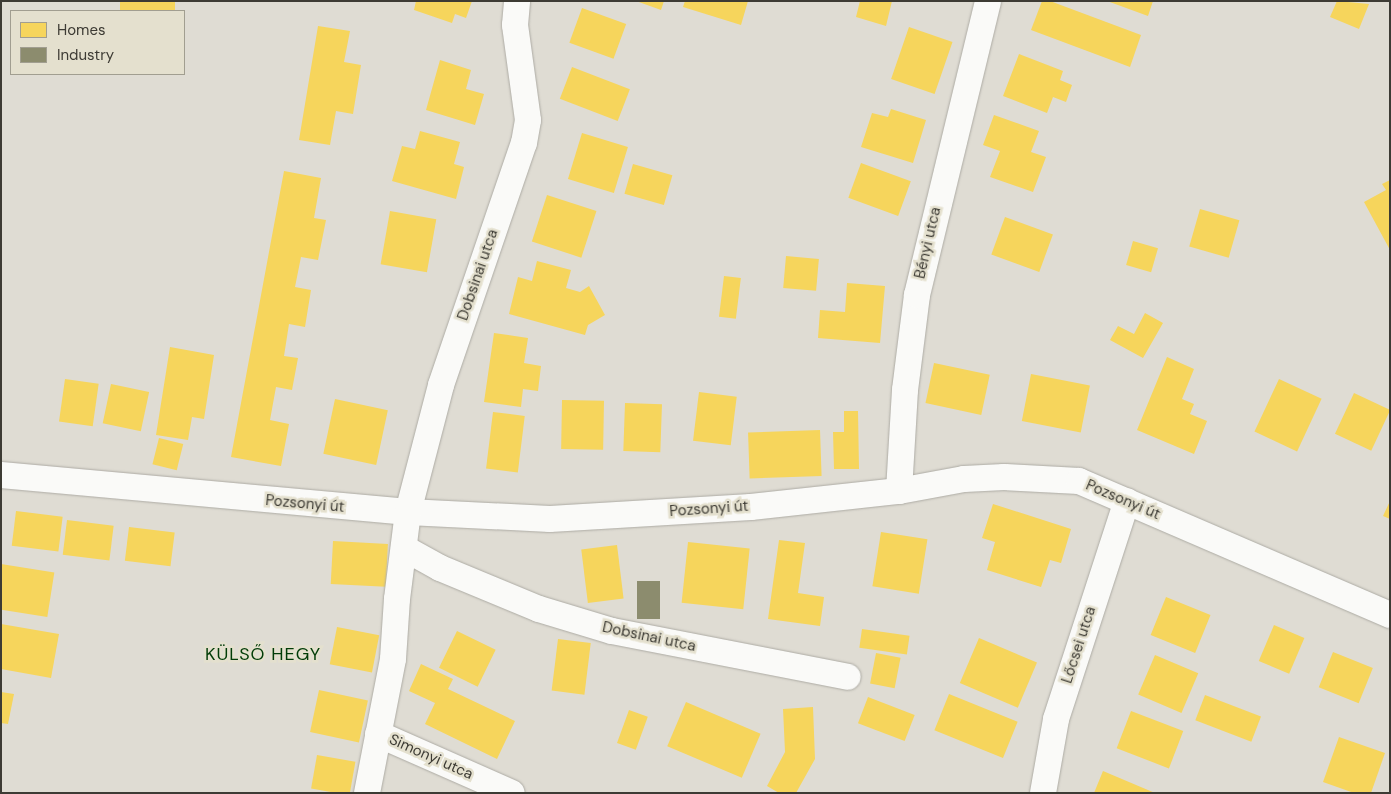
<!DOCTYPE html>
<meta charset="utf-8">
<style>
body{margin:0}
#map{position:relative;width:1391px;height:794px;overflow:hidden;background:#dfdcd3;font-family:"DM Sans",sans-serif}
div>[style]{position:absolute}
.homes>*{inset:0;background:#f6d55c;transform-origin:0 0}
.industry>*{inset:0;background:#8c8c6e;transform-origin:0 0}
.roads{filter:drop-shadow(0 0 1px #adaba4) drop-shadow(0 0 1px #adaba4)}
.street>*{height:26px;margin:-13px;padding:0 13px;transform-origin:13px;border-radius:13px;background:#fafaf8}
span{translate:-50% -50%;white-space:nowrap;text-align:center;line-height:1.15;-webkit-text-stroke:5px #e4e0ce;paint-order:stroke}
.street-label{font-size:15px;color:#3d3b34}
.quarter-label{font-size:18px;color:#013c07;letter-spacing:1px}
.frame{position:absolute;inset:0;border:2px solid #3d3b34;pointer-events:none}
.legend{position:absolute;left:10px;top:10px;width:175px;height:65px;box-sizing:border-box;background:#e4e0ce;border:1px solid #a19e90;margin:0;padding:6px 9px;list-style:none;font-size:15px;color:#3d3b34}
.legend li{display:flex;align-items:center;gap:10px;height:25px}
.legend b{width:25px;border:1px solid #a19e90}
</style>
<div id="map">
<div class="homes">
<div style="left:120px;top:1px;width:55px;height:10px"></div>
<div style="clip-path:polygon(416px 1px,472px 1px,466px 18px,455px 14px,452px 23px,414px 10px)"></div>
<div style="clip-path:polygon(636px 1px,664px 1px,661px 10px)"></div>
<div style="clip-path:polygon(685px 1px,748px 1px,741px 25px,683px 7px)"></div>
<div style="clip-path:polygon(860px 1px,892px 1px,886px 26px,856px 17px)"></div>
<div style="clip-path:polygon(1042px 1px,1050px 1px,1141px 35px,1130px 67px,1031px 30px)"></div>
<div style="clip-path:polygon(1107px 1px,1153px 1px,1148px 16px)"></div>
<div style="clip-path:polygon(1337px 1px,1369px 4px,1359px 29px,1330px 17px)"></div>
<div style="left:582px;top:8px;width:47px;height:37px;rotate:20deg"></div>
<div style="clip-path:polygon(318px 26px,350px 31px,344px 62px,361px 65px,353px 114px,336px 111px,330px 145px,299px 140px)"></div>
<div style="left:909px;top:27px;width:46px;height:55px;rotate:19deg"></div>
<div style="clip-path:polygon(1019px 54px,1063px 71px,1060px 80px,1072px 85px,1066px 102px,1053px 97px,1047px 113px,1003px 96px)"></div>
<div style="clip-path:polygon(440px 60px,471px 70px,466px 89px,484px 94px,475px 125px,426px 110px)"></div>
<div style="left:572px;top:67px;width:62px;height:34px;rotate:21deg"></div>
<div style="clip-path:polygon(891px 109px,926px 120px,913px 163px,861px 147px,872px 113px,888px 117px)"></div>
<div style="clip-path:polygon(994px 115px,1039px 131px,1031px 152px,1046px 157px,1033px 192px,990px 177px,1000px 151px,983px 145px)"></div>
<div style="clip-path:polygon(420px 131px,460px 142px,454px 164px,464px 167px,456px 199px,392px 181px,402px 146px,415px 149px)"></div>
<div style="left:582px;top:133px;width:48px;height:48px;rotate:17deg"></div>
<div style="left:861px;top:163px;width:53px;height:37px;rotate:20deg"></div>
<div style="left:633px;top:164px;width:41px;height:31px;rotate:16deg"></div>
<div style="clip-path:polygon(284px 171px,321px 178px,314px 218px,326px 220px,318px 260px,301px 257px,295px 287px,311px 290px,305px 327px,289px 324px,284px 356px,298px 358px,292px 390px,276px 387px,270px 420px,289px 424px,281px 466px,231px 457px)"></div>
<div style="clip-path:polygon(1390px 180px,1390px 250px,1364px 202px,1386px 190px,1382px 184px)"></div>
<div style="left:547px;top:195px;width:52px;height:49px;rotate:18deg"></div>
<div style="left:1200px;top:209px;width:41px;height:39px;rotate:16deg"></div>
<div style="left:390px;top:211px;width:47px;height:54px;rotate:10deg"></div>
<div style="left:1005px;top:217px;width:51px;height:40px;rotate:20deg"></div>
<div style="left:1133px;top:241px;width:26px;height:25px;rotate:16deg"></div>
<div style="left:786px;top:256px;width:33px;height:32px;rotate:5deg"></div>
<div style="clip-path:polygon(537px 261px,571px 270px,566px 288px,580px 292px,589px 286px,605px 315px,588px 325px,585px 335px,509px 314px,518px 277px,532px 281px)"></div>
<div style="left:724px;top:276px;width:17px;height:41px;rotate:7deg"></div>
<div style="clip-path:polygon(847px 283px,885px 286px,880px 343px,818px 338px,820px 310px,845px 312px)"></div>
<div style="clip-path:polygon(1145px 313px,1163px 323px,1143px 358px,1110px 340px,1118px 326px,1134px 334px)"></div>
<div style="clip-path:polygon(494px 333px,528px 338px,524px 363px,541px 366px,538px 391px,523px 389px,521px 407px,484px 402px)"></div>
<div style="clip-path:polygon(170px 347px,214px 355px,204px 419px,192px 417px,188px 440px,156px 435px)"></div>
<div style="clip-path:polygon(1167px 357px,1194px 369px,1182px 399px,1194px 404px,1190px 414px,1207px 421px,1194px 454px,1137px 430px)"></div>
<div style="left:934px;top:363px;width:57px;height:41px;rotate:12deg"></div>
<div style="left:1031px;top:374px;width:60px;height:48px;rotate:11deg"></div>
<div style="left:65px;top:379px;width:34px;height:43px;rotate:8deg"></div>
<div style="left:1279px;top:379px;width:47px;height:58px;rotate:25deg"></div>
<div style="left:111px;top:384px;width:39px;height:40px;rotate:12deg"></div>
<div style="left:699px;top:392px;width:38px;height:49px;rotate:7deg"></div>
<div style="left:1354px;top:393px;width:40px;height:45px;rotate:25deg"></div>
<div style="left:335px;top:399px;width:54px;height:56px;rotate:12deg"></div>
<div style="left:562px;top:400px;width:42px;height:49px;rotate:1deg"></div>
<div style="left:625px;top:403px;width:37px;height:48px;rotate:2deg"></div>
<div style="clip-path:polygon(844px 411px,858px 411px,859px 469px,834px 469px,833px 432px,844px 432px)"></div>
<div style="left:493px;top:412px;width:32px;height:57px;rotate:7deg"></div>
<div style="left:820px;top:430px;width:46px;height:72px;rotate:88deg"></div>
<div style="left:159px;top:438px;width:25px;height:27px;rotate:14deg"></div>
<div style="clip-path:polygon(1390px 501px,1390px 519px,1383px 516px)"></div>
<div style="clip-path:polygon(993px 504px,1071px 529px,1061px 563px,1050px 560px,1041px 587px,987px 570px,995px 542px,982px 538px)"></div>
<div style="left:16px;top:511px;width:47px;height:35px;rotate:7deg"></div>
<div style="left:67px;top:520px;width:47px;height:35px;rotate:7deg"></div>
<div style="left:129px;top:527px;width:46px;height:34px;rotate:7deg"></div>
<div style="left:881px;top:532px;width:47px;height:55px;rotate:9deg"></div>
<div style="clip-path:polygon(779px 540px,805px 543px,798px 593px,824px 597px,820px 626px,768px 619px)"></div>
<div style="left:333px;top:541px;width:55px;height:43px;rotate:3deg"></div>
<div style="left:688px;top:542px;width:62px;height:61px;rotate:6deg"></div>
<div style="left:617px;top:545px;width:54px;height:36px;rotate:83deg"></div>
<div style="left:1px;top:564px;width:54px;height:45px;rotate:9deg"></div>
<div style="left:1166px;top:597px;width:48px;height:41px;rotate:22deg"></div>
<div style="clip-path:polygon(1px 624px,59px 634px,51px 678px,1px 669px)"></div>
<div style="left:1274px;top:625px;width:33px;height:39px;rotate:23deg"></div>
<div style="left:337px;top:627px;width:43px;height:38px;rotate:11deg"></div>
<div style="left:862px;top:629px;width:48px;height:19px;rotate:8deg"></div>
<div style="left:457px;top:631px;width:43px;height:41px;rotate:26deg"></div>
<div style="left:979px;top:638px;width:63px;height:49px;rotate:23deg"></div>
<div style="left:558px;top:639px;width:33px;height:52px;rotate:7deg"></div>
<div style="left:1333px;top:652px;width:43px;height:38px;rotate:22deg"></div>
<div style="left:876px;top:653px;width:25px;height:31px;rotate:11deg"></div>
<div style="left:1155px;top:655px;width:47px;height:43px;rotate:23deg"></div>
<div style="clip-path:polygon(421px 664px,453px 679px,448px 689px,515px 721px,497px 759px,425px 724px,435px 703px,409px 691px)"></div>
<div style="left:319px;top:690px;width:50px;height:43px;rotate:12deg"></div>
<div style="clip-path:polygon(1px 692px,14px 694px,8px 724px,1px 723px)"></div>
<div style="left:949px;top:694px;width:74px;height:39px;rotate:22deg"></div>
<div style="left:1205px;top:695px;width:60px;height:27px;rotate:21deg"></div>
<div style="left:868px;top:697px;width:50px;height:28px;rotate:21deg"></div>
<div style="left:686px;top:702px;width:81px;height:48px;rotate:23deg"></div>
<div style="clip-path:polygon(813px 707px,815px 759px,796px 793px,779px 793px,767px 786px,785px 752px,783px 709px)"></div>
<div style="left:629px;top:710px;width:20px;height:35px;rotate:20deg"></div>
<div style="left:1131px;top:711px;width:56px;height:40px;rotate:21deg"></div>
<div style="clip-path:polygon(1339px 737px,1385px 753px,1371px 793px,1354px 793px,1323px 782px)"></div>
<div style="left:317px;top:755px;width:39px;height:34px;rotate:10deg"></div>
<div style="clip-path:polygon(1103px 771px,1155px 793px,1094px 793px)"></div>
</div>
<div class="industry">
<div style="left:660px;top:581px;width:38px;height:23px;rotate:90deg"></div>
</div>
<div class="roads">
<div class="street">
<div style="left:1px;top:475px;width:409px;rotate:5.2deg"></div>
<div style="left:408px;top:512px;width:142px;rotate:2.8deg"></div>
<div style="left:550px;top:519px;width:201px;rotate:-3.4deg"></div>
<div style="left:751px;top:507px;width:149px;rotate:-6.2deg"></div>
<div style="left:899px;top:491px;width:66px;rotate:-10.5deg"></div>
<div style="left:964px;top:479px;width:40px;rotate:-2.9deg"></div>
<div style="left:1004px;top:477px;width:75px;rotate:3.1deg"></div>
<div style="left:1079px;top:481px;width:339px;rotate:23.3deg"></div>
<div style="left:899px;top:491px;width:101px;rotate:-86.6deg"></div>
<div style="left:905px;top:390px;width:96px;rotate:-82.8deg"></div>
<div style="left:917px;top:295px;width:302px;rotate:-76.4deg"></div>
<div style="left:404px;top:548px;width:41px;rotate:29.1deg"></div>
<div style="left:440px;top:568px;width:107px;rotate:22.5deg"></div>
<div style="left:539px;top:609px;width:76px;rotate:16.8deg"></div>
<div style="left:612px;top:631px;width:240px;rotate:11deg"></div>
<div style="left:378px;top:734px;width:146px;rotate:23.8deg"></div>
<div style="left:367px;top:793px;width:136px;rotate:-79deg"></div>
<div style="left:393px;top:659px;width:60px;rotate:-86.2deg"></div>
<div style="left:397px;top:599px;width:88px;rotate:-82.8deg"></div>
<div style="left:408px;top:512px;width:131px;rotate:-75.4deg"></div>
<div style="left:441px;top:385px;width:256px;rotate:-71.1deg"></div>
<div style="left:524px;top:143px;width:23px;rotate:-80deg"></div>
<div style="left:528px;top:120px;width:96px;rotate:-97.8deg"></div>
<div style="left:515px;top:25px;width:24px;rotate:-85deg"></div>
<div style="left:1043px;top:793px;width:75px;rotate:-80deg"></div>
<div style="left:1056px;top:719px;width:229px;rotate:-72deg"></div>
</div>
</div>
<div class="street-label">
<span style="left:928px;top:243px;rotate:-77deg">Bényi utca</span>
<span style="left:478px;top:275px;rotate:-71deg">Dobsinai utca</span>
<span style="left:1123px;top:500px;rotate:23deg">Pozsonyi út</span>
<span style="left:305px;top:504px;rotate:5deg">Pozsonyi út</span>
<span style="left:709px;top:509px;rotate:-4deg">Pozsonyi út</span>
<span style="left:649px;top:637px;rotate:12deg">Dobsinai utca</span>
<span style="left:1079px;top:645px;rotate:-72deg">Lőcsei utca</span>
<span style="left:431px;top:757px;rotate:24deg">Simonyi utca</span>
</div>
<div class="quarter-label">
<span style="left:263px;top:654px">KÜLSŐ HEGY</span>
</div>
<div class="frame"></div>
<ul class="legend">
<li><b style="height:14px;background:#f6d55c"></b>Homes</li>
<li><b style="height:14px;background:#8c8c6e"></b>Industry</li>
</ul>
</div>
